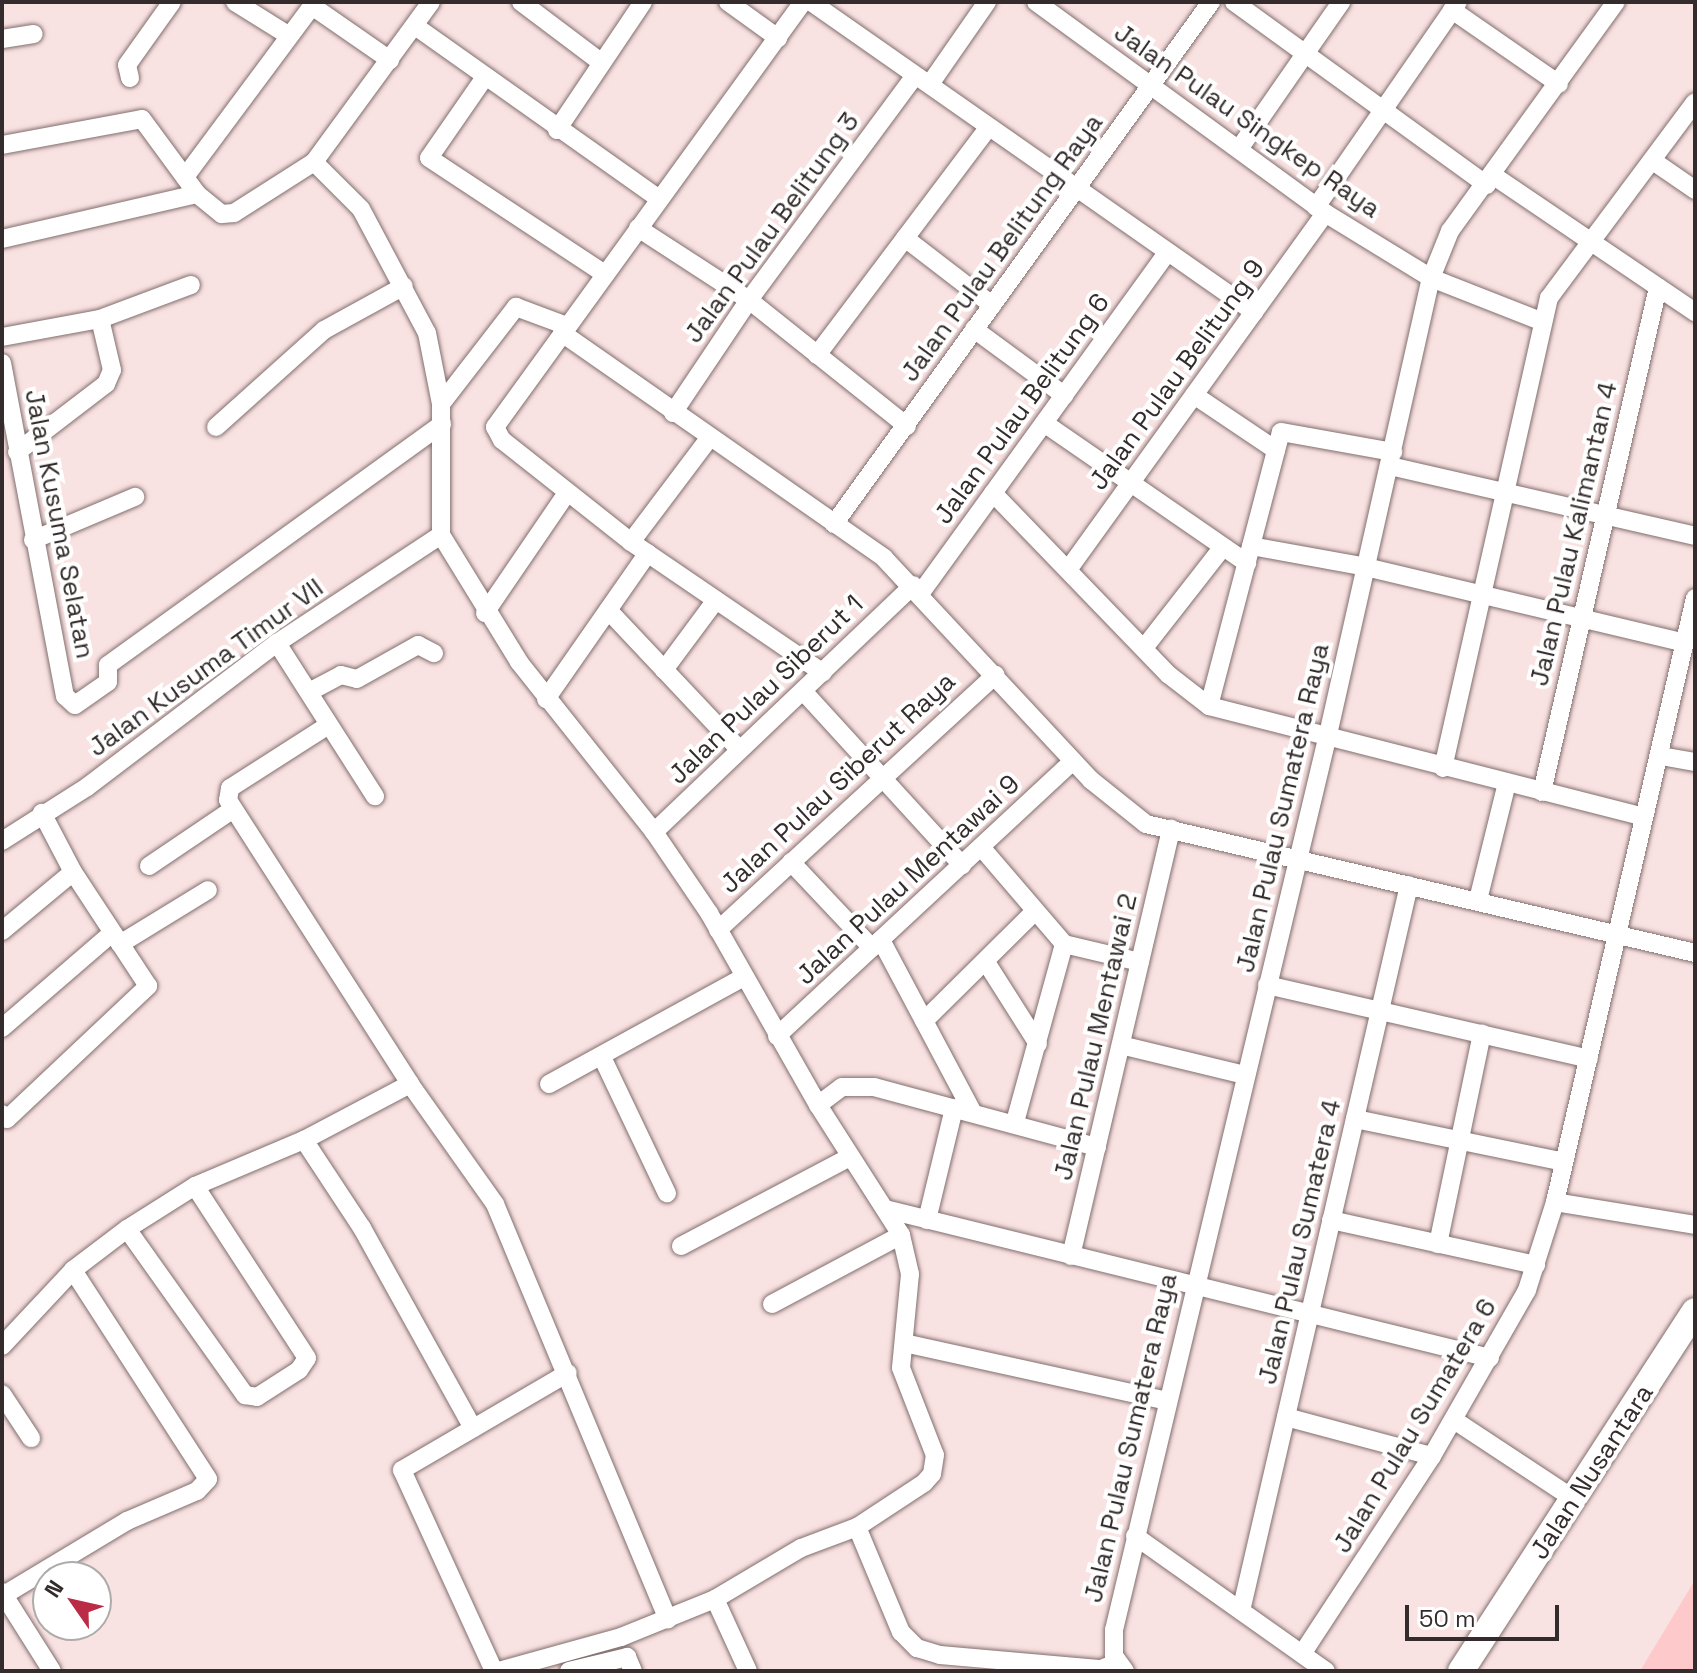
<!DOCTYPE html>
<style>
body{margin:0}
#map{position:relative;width:1697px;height:1673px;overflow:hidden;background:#f9e2e2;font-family:"Space Grotesk",sans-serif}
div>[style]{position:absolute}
.green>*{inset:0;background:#fdc9cb}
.roads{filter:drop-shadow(0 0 2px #826e6e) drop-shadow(0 0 2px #826e6e)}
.street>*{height:18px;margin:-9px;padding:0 9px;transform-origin:9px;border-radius:9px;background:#fff}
.secondary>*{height:26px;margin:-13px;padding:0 13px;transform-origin:13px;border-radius:13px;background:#fff}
span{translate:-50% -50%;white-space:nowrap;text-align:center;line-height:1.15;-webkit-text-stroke:8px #fff;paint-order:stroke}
.street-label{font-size:26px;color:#342c2c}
.frame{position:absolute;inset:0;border:4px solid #342c2c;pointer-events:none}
.north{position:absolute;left:32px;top:1561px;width:80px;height:80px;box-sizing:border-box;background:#fff;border:2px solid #aeabab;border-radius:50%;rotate:304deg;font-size:22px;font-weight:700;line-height:32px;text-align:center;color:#342c2c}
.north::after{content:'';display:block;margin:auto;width:28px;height:36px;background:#bc2b46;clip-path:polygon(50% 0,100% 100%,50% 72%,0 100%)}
.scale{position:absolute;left:1405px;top:1605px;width:154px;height:36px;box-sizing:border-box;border:4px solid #342c2c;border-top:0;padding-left:10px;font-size:24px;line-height:28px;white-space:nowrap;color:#342c2c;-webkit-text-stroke:6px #fff;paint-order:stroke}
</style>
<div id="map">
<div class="green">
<div style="clip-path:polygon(1695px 1580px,1695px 1671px,1640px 1671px)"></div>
</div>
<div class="roads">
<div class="street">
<div style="left:235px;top:2px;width:62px;rotate:31.9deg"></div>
<div style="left:521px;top:2px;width:101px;rotate:37deg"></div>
<div style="left:728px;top:2px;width:62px;rotate:35.8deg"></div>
<div style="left:803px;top:2px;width:525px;rotate:125.93deg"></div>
<div style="left:495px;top:427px;width:15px;rotate:62deg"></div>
<div style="left:502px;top:440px;width:164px;rotate:38.3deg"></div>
<div style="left:631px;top:542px;width:232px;rotate:34.3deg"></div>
<div style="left:811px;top:2px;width:541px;rotate:34.98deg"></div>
<div style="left:1036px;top:2px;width:358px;rotate:36.1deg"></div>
<div style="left:1325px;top:213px;width:124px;rotate:31.5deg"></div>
<div style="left:1431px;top:278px;width:118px;rotate:21.4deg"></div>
<div style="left:1234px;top:2px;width:312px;rotate:35.9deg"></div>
<div style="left:312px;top:6px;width:95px;rotate:34.7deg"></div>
<div style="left:1452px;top:10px;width:130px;rotate:34.7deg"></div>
<div style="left:415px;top:26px;width:299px;rotate:35.3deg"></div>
<div style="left:2px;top:39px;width:32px;rotate:-9deg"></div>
<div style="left:485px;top:77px;width:98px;rotate:124.7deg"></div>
<div style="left:429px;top:158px;width:211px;rotate:33.4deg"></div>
<div style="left:130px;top:78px;width:13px;rotate:-103deg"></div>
<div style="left:127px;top:65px;width:77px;rotate:-54.5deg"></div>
<div style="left:930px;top:84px;width:100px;rotate:-55.2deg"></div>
<div style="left:557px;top:130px;width:154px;rotate:-56.1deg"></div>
<div style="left:2px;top:145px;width:142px;rotate:-10.5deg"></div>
<div style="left:142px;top:119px;width:93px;rotate:53.7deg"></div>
<div style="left:197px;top:194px;width:32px;rotate:39deg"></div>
<div style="left:222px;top:214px;width:12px;rotate:-5deg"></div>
<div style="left:234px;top:213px;width:95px;rotate:-32.5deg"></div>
<div style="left:314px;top:162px;width:198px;rotate:-53.8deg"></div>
<div style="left:1239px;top:149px;width:179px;rotate:-55.2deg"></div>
<div style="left:1653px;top:161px;width:51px;rotate:34.6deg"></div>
<div style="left:314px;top:162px;width:66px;rotate:45deg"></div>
<div style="left:361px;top:209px;width:140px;rotate:62deg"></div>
<div style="left:427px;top:333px;width:72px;rotate:78.8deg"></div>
<div style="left:441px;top:404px;width:131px;rotate:90deg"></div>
<div style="left:441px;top:535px;width:149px;rotate:58.4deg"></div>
<div style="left:519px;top:662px;width:217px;rotate:51.5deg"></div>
<div style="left:654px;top:832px;width:98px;rotate:55.8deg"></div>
<div style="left:709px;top:913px;width:221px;rotate:60.4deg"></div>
<div style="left:818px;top:1105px;width:154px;rotate:57.4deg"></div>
<div style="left:901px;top:1235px;width:40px;rotate:77deg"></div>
<div style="left:910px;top:1274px;width:94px;rotate:95.5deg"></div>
<div style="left:901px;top:1368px;width:93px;rotate:68.7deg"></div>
<div style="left:935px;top:1455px;width:19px;rotate:99deg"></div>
<div style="left:932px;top:1474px;width:12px;rotate:132deg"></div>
<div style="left:924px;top:1483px;width:80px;rotate:146.7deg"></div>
<div style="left:857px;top:1527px;width:60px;rotate:159.4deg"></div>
<div style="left:801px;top:1548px;width:100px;rotate:149.3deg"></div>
<div style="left:715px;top:1599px;width:101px;rotate:158deg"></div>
<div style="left:621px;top:1637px;width:128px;rotate:164.5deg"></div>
<div style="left:1494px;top:176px;width:243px;rotate:34.1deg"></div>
<div style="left:185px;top:177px;width:218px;rotate:-53.4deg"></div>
<div style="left:1316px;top:207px;width:249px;rotate:-55.3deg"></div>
<div style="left:638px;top:228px;width:132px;rotate:33deg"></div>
<div style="left:749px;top:300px;width:202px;rotate:38.6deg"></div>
<div style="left:905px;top:238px;width:110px;rotate:37.6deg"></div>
<div style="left:2px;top:239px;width:200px;rotate:-13deg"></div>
<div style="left:974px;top:329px;width:112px;rotate:36.3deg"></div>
<div style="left:562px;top:333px;width:393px;rotate:34.9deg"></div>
<div style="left:884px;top:558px;width:304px;rotate:47deg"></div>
<div style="left:1091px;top:780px;width:70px;rotate:38.7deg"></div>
<div style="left:1146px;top:824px;width:564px;rotate:13.22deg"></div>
<div style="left:2px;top:337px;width:100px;rotate:-10.4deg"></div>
<div style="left:100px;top:319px;width:97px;rotate:-20.5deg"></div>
<div style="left:817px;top:355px;width:284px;rotate:-53deg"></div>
<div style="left:2px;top:363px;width:339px;rotate:79.3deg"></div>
<div style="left:65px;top:696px;width:13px;rotate:42deg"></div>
<div style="left:75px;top:705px;width:40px;rotate:-34.9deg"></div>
<div style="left:108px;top:682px;width:17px;rotate:-90deg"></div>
<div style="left:108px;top:665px;width:412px;rotate:-35.8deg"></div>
<div style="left:1194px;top:395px;width:99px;rotate:33.9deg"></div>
<div style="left:441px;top:404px;width:123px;rotate:-52.3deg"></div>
<div style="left:516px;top:307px;width:54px;rotate:20.4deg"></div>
<div style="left:673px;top:413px;width:136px;rotate:-56.1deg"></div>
<div style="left:749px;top:300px;width:279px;rotate:-53.5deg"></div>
<div style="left:1044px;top:423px;width:247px;rotate:34.6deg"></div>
<div style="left:216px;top:427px;width:145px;rotate:-41.9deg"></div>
<div style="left:324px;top:330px;width:91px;rotate:-28.8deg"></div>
<div style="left:17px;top:452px;width:112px;rotate:-37.4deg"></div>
<div style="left:106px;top:384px;width:15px;rotate:-67deg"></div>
<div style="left:112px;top:370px;width:52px;rotate:-103.2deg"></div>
<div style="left:1390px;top:466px;width:313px;rotate:12.9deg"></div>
<div style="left:993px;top:493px;width:253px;rotate:46deg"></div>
<div style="left:1169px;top:675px;width:51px;rotate:37.8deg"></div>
<div style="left:1209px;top:706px;width:449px;rotate:14.3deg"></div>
<div style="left:834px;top:524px;width:644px;rotate:-54.16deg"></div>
<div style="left:33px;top:540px;width:111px;rotate:-22.9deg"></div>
<div style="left:631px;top:542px;width:128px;rotate:-53deg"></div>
<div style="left:1251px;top:546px;width:117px;rotate:10.3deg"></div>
<div style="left:1366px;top:567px;width:327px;rotate:13.4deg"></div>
<div style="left:1070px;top:567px;width:436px;rotate:-54.2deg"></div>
<div style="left:920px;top:594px;width:418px;rotate:-54.1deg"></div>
<div style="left:608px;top:610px;width:192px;rotate:46.7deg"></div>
<div style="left:485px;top:613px;width:145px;rotate:-55.7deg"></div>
<div style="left:277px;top:643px;width:182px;rotate:57.4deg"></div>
<div style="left:1144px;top:648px;width:128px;rotate:-52deg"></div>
<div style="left:664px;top:670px;width:87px;rotate:-53.4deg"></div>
<div style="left:803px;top:691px;width:236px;rotate:47.6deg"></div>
<div style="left:309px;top:692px;width:36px;rotate:-28deg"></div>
<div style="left:341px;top:675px;width:16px;rotate:14deg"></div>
<div style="left:357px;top:679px;width:70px;rotate:-29.1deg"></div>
<div style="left:418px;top:645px;width:18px;rotate:27deg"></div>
<div style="left:546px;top:699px;width:178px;rotate:-55.1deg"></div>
<div style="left:1209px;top:706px;width:283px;rotate:-75.3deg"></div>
<div style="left:1281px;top:432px;width:114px;rotate:10.1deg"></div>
<div style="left:327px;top:726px;width:115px;rotate:147.4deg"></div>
<div style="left:230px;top:788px;width:12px;rotate:99deg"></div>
<div style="left:228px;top:800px;width:337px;rotate:57.3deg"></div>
<div style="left:410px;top:1084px;width:147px;rotate:54.7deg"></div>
<div style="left:495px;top:1204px;width:450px;rotate:67.4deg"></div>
<div style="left:1661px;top:756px;width:35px;rotate:10deg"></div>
<div style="left:1443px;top:768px;width:482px;rotate:-77.3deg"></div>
<div style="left:1549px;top:298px;width:244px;rotate:-53.3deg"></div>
<div style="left:1542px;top:792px;width:518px;rotate:-77.06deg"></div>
<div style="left:654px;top:832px;width:358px;rotate:-43.6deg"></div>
<div style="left:2px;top:841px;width:101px;rotate:-32.4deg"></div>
<div style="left:87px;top:787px;width:238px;rotate:-37.2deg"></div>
<div style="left:277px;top:643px;width:196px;rotate:-33.4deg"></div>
<div style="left:981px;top:847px;width:128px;rotate:49.4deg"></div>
<div style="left:1064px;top:944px;width:78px;rotate:13.3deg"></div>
<div style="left:791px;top:862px;width:118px;rotate:46.7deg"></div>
<div style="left:149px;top:866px;width:100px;rotate:-34deg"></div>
<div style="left:1478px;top:900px;width:121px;rotate:-76.1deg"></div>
<div style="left:718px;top:930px;width:377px;rotate:-42.6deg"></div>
<div style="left:2px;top:931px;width:92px;rotate:-39.7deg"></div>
<div style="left:881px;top:940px;width:194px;rotate:62deg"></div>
<div style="left:120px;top:944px;width:103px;rotate:-31.5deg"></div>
<div style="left:986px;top:962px;width:97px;rotate:57.6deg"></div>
<div style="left:1267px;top:985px;width:330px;rotate:12.9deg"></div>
<div style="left:924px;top:1021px;width:156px;rotate:-44.7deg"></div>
<div style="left:2px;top:1028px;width:145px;rotate:-40.8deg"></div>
<div style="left:777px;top:1036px;width:404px;rotate:-42.9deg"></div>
<div style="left:1121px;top:1045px;width:128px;rotate:13.6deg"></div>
<div style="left:602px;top:1057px;width:151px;rotate:64.5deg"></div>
<div style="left:549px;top:1084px;width:220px;rotate:-28.8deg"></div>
<div style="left:818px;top:1105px;width:30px;rotate:-37deg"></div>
<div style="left:842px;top:1087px;width:32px"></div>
<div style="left:874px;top:1087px;width:231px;rotate:15.1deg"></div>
<div style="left:2px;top:1114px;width:7px;rotate:45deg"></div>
<div style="left:7px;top:1119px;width:194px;rotate:-43.3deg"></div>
<div style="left:148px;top:986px;width:136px;rotate:-123.3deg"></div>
<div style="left:73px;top:872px;width:67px;rotate:-117.7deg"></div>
<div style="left:1355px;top:1119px;width:213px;rotate:11.6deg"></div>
<div style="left:1015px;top:1122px;width:185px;rotate:-74.6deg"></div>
<div style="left:304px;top:1140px;width:105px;rotate:56.6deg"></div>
<div style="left:362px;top:1228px;width:229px;rotate:61deg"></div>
<div style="left:1555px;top:1202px;width:142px;rotate:9.3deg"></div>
<div style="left:885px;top:1209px;width:623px;rotate:13.84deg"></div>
<div style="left:927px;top:1220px;width:115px;rotate:-76.4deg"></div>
<div style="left:1331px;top:1220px;width:210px;rotate:12.4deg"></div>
<div style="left:127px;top:1229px;width:204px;rotate:54.6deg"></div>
<div style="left:245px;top:1395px;width:12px;rotate:9deg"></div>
<div style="left:257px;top:1397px;width:50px;rotate:-32.7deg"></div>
<div style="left:299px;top:1370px;width:14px;rotate:-56deg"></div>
<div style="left:307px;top:1358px;width:205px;rotate:-123.1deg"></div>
<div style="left:1438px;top:1244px;width:215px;rotate:-78.2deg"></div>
<div style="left:681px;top:1246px;width:191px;rotate:-27.8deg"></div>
<div style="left:1071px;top:1256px;width:439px;rotate:-76.8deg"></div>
<div style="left:772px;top:1304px;width:146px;rotate:-28.1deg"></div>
<div style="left:904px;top:1343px;width:270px;rotate:12.4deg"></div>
<div style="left:2px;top:1346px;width:104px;rotate:-46.9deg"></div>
<div style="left:73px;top:1270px;width:68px;rotate:-37.2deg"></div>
<div style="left:127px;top:1229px;width:80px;rotate:-32.3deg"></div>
<div style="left:195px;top:1186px;width:118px;rotate:-22.9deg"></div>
<div style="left:304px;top:1140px;width:120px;rotate:-27.8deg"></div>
<div style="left:2px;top:1394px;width:53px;rotate:56.6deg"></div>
<div style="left:1286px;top:1417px;width:151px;rotate:15deg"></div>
<div style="left:1454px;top:1420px;width:144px;rotate:33.4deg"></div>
<div style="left:857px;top:1527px;width:114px;rotate:67.3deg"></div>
<div style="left:901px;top:1632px;width:23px;rotate:45deg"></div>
<div style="left:917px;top:1648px;width:24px;rotate:17deg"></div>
<div style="left:940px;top:1655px;width:162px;rotate:5deg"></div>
<div style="left:1101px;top:1669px;width:16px;rotate:-22deg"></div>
<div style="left:1135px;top:1536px;width:234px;rotate:35.3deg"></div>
<div style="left:2px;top:1592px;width:93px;rotate:57.7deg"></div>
<div style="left:4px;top:1595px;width:144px;rotate:-31deg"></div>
<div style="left:127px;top:1521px;width:76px;rotate:-23.2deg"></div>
<div style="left:197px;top:1491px;width:16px;rotate:-47deg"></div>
<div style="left:208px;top:1479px;width:249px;rotate:-122.9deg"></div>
<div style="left:715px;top:1599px;width:79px;rotate:65.4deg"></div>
<div style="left:1241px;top:1611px;width:745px;rotate:-76.97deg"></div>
<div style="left:1302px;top:1654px;width:237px;rotate:-56.7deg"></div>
<div style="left:1432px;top:1456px;width:191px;rotate:-60.2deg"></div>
<div style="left:1527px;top:1290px;width:92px;rotate:-72.3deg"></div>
<div style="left:1555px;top:1202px;width:620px;rotate:-76.95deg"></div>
<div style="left:494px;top:1671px;width:221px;rotate:-114.6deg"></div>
<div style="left:402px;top:1470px;width:192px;rotate:-30.3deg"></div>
<div style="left:569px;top:1671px;width:60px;rotate:-13.6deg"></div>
<div style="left:627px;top:1657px;width:15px;rotate:67deg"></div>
<div style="left:1125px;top:1671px;width:19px;rotate:-126deg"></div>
<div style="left:1114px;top:1656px;width:26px;rotate:-90deg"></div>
<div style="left:1114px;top:1630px;width:916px;rotate:-76.56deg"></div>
<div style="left:1327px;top:739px;width:473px;rotate:-77.3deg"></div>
<div style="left:1431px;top:278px;width:51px;rotate:-68deg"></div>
<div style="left:1450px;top:231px;width:283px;rotate:-54.1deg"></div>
</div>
<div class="secondary">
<div style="left:1461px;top:1671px;width:429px;rotate:-57deg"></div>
</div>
</div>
<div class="street-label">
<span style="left:1247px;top:121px;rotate:35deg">Jalan Pulau Singkep Raya</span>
<span style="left:772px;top:228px;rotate:-54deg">Jalan Pulau Belitung 3</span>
<span style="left:1002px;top:248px;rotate:-54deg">Jalan Pulau Belitung Raya</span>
<span style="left:1177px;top:375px;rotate:-54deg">Jalan Pulau Belitung 9</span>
<span style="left:1022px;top:409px;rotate:-54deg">Jalan Pulau Belitung 6</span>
<span style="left:59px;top:524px;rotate:79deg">Jalan Kusuma Selatan</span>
<span style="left:1574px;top:534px;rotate:-77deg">Jalan Pulau Kalimantan 4</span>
<span style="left:206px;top:668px;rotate:-36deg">Jalan Kusuma Timur VII</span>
<span style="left:766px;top:690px;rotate:-44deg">Jalan Pulau Siberut 1</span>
<span style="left:838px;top:783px;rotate:-43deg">Jalan Pulau Siberut Raya</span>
<span style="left:1283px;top:808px;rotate:-77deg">Jalan Pulau Sumatera Raya</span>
<span style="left:908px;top:880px;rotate:-43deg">Jalan Pulau Mentawai 9</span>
<span style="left:1096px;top:1037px;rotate:-77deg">Jalan Pulau Mentawai 2</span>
<span style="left:1300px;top:1242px;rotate:-77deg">Jalan Pulau Sumatera 4</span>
<span style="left:1415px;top:1426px;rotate:-59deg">Jalan Pulau Sumatera 6</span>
<span style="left:1131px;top:1438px;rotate:-77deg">Jalan Pulau Sumatera Raya</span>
<span style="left:1592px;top:1472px;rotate:-57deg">Jalan Nusantara</span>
</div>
<div class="frame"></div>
<div class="north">N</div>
<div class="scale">50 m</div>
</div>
